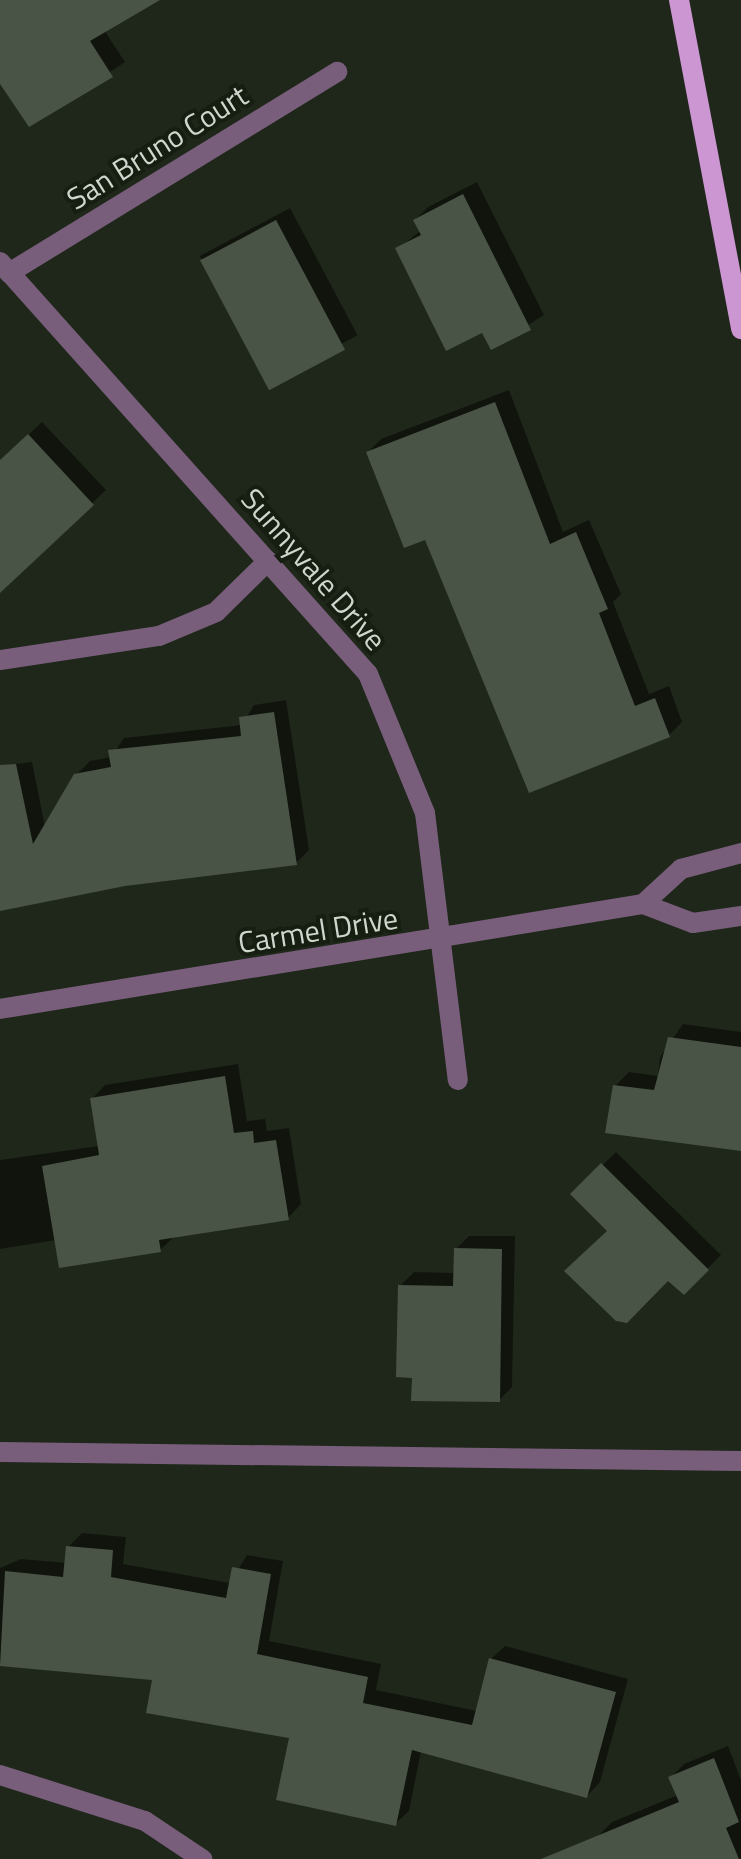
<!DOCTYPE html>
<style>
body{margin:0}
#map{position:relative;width:741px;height:1859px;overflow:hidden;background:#1f271a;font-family:"Titillium Web",sans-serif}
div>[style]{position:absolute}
.shadow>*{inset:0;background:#0007;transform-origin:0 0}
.building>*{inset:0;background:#4a5446;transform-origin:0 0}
.minor>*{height:20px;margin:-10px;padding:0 10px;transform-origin:10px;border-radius:10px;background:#785e7b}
.major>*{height:20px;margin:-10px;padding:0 10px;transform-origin:10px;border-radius:10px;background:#cc96d3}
span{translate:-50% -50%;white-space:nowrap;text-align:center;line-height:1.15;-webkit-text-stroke:8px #161d11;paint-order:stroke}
.street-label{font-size:30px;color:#d0d6cd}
</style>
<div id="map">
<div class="shadow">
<div style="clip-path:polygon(0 0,152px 0,104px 30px,125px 62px,29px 124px,0 80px)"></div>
<div style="clip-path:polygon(477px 182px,544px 315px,492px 348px,483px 330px,398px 249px,420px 231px,415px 220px,428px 207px)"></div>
<div style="left:290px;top:208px;width:144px;height:102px;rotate:62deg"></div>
<div style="clip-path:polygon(509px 390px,563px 532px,589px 520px,621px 594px,613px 602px,649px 694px,669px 686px,682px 722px,669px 735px,426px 537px,368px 452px,381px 439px)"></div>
<div style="clip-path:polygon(42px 422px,106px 490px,0 590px,0 462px)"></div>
<div style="clip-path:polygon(286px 700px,309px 850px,296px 863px,125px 884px,0 909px,0 766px,32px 762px,45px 827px,76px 775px,90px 761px,111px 757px,124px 738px,242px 725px,254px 705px)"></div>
<div style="clip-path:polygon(683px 1024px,741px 1032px,741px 1149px,615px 1086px,629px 1072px,658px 1076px,660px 1057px)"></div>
<div style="clip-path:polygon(238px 1064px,247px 1121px,265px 1119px,267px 1131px,289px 1128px,301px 1204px,288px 1218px,174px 1237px,160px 1250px,56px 1240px,0 1249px,0 1160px,99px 1146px,92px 1099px,105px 1085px)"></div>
<div style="clip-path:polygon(616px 1152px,721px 1255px,684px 1292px,573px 1194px)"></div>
<div style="clip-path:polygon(469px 1236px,515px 1236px,512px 1387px,499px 1400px,414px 1376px,400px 1286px,414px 1272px,455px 1273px,456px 1249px)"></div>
<div style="clip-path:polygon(82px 1533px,126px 1537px,123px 1564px,230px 1583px,247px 1555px,283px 1561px,269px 1641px,381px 1664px,376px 1690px,477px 1711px,491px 1659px,505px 1646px,628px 1679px,600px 1782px,587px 1796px,421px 1751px,409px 1811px,395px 1824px,291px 1737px,154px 1678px,0 1664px,0 1568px,21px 1559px,67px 1563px,68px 1547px)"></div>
<div style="clip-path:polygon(728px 1746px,741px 1780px,741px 1859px,609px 1859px,599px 1835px,612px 1822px,678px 1795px,671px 1777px,684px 1764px)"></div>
</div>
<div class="building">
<div style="clip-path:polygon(0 0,160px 0,90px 41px,113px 77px,29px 127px,0 84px)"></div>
<div style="clip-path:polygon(463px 194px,531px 330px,491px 350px,482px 333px,446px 351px,395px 248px,421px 235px,413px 220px)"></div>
<div style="left:276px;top:220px;width:147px;height:86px;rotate:62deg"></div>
<div style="clip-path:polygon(495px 402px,550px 544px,576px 532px,608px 609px,599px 613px,635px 706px,655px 698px,670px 737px,529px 793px,425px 540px,404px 548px,366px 452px)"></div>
<div style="clip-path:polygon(28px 434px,94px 505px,0 593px,0 460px)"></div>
<div style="clip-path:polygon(274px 712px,297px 865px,125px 886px,0 911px,0 765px,16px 764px,33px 844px,74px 774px,111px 767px,108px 750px,241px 736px,239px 717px)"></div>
<div style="clip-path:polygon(668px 1037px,741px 1047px,741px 1151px,605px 1133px,613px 1085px,654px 1090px)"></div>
<div style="clip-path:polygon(225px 1076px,234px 1133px,253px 1131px,254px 1143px,276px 1140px,289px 1220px,159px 1240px,161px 1252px,59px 1268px,42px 1166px,99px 1155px,90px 1098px)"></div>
<div style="clip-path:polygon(601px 1163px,709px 1270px,684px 1295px,668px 1281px,627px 1323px,616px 1321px,564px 1271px,607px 1231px,570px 1194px)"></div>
<div style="clip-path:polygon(454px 1248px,502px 1249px,500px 1402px,411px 1401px,412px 1378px,396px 1377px,398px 1285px,453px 1286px)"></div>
<div style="clip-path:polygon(66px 1546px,113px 1550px,111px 1577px,226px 1598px,232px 1567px,271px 1574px,257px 1654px,368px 1677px,363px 1703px,472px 1725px,489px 1658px,616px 1692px,587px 1798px,412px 1750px,396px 1826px,276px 1800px,289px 1738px,146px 1713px,152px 1680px,0 1666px,5px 1571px,63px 1577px)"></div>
<div style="clip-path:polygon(714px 1758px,739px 1822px,726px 1828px,739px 1859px,541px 1859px,679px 1802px,668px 1777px)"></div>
</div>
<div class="minor">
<div style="left:0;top:262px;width:552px;rotate:48.23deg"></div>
<div style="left:368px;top:674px;width:150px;rotate:67.7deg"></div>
<div style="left:425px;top:813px;width:269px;rotate:83deg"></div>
<div style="left:9px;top:273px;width:385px;rotate:-31.5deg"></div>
<div style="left:0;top:660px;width:161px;rotate:-8.6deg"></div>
<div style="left:159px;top:636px;width:62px;rotate:-22.8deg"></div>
<div style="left:216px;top:612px;width:73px;rotate:-44.4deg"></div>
<div style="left:643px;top:904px;width:52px;rotate:-42.6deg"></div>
<div style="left:681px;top:869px;width:62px;rotate:-14.9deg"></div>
<div style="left:0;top:1009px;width:652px;rotate:-9.27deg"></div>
<div style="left:643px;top:904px;width:53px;rotate:20.8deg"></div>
<div style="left:693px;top:923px;width:49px;rotate:-8.3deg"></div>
<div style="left:0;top:1452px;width:741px;rotate:0.7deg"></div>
<div style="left:0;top:1775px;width:152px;rotate:17.6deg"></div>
<div style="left:145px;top:1821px;width:69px;rotate:33.7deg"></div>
</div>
<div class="major">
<div style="left:679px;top:0;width:335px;rotate:79.3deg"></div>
</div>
<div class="street-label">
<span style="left:157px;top:147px;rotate:-32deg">San Bruno Court</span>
<span style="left:314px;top:569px;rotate:49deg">Sunnyvale Drive</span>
<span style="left:318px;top:930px;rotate:-9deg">Carmel Drive</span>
</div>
</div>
